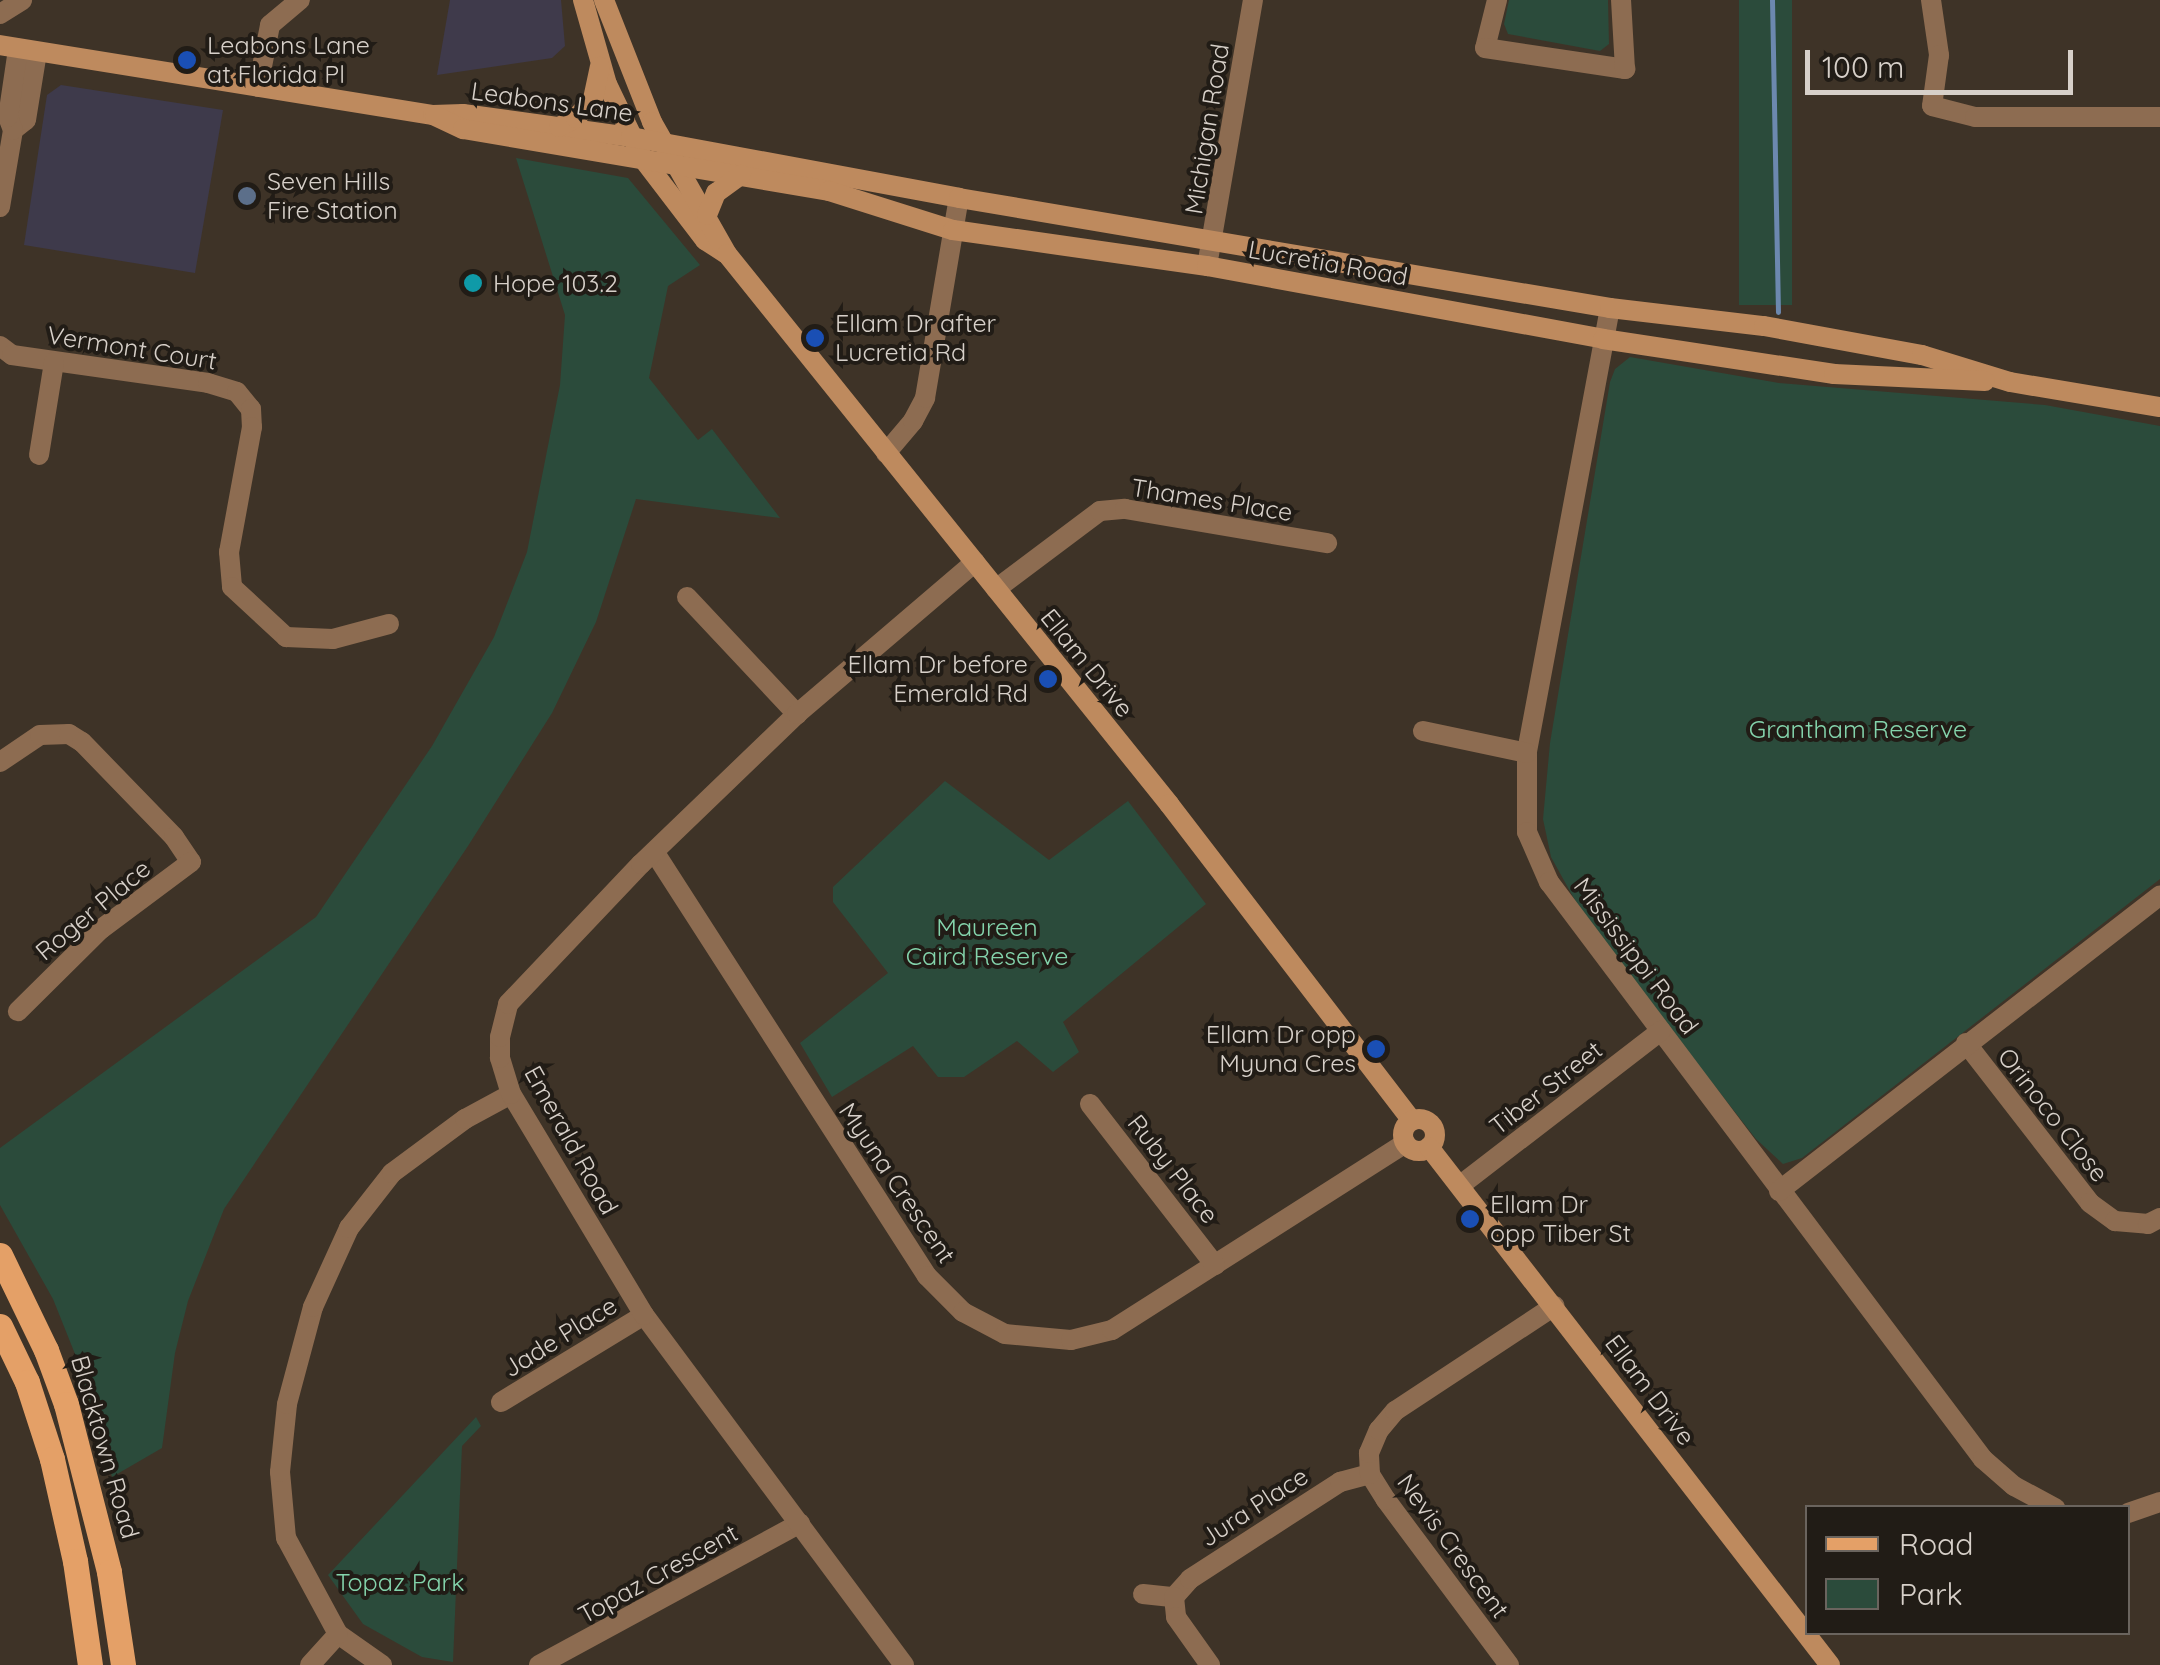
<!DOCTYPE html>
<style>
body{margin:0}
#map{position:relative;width:2160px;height:1665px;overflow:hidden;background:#3e3327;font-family:Quicksand,sans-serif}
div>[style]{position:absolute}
.commercial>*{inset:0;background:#3e3a4b}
.education>*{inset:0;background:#3f3a4b}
.green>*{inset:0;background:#2b4b3b;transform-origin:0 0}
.stream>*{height:5px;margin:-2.5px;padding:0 2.5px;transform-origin:2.5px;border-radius:2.5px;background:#6c88af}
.street>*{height:20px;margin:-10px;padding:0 10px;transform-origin:10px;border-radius:10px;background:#8d6c51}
.secondary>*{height:20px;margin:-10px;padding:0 10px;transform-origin:10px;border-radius:10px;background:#be8a5e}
.secondary>.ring{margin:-10px;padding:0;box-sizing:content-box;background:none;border:20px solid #be8a5e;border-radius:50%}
.primary>*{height:25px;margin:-12.5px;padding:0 12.5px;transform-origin:12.5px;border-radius:12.5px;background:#e4a067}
.dots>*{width:28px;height:28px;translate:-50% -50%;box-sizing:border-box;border:5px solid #211c16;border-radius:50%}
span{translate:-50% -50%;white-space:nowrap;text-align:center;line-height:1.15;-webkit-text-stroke:8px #211c16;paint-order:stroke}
.poi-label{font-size:25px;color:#d7d0c9}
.left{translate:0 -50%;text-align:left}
.right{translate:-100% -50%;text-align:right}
.street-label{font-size:25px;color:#d7d0c9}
.park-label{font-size:25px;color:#84d4ac}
.legend{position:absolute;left:1805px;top:1505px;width:325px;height:130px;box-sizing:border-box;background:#211c16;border:2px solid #6a645e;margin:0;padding:12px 18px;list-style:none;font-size:30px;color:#d7d0c9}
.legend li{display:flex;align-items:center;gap:20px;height:50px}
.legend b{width:50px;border:2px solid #6a645e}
.scale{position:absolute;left:1805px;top:50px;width:268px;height:45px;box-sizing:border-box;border:5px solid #d7d0c9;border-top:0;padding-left:12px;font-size:30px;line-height:35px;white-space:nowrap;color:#d7d0c9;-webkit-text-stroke:8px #211c16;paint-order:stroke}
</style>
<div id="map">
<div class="commercial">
<div style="clip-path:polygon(61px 85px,223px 110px,195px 273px,24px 245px,47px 95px)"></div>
</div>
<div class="education">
<div style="clip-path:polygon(450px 0,561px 0,565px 46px,552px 58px,437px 75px)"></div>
</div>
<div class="green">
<div style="clip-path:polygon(1509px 0,1608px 0,1609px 44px,1600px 51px,1508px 34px,1504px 24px)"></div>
<div style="left:1739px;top:0;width:53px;height:305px"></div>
<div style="clip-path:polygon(516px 158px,628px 178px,700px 265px,668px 286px,649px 378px,698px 440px,712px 429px,780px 518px,636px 499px,596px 622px,552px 713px,468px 846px,224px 1209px,188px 1301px,175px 1353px,162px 1448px,112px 1477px,77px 1359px,53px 1299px,0 1205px,0 1148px,316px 917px,432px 746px,494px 637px,527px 552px,560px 385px,565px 315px)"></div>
<div style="clip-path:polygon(1630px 357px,1779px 383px,2045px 405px,2160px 426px,2160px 879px,1802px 1158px,1783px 1164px,1756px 1139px,1587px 922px,1551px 857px,1543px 819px,1550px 743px,1610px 382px,1615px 369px)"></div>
<div style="clip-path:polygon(945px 781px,1049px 860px,1128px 801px,1206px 904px,1063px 1022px,1079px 1052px,1053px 1072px,1017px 1041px,964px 1077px,938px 1077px,913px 1046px,832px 1097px,800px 1043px,888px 973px,833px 902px,833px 887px)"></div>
<div style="clip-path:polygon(476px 1417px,481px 1426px,462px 1446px,453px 1662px,422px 1657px,363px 1624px,328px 1575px)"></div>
</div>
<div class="stream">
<div style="left:1772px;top:0;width:312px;rotate:88.9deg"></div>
</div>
<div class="street">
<div style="left:1497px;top:0;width:49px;rotate:104deg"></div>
<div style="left:1485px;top:48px;width:142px;rotate:8.5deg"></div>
<div style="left:1625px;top:69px;width:69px;rotate:-93.3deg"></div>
<div style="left:1931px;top:0;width:56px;rotate:81.7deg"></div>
<div style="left:1939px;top:55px;width:51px;rotate:97.8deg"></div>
<div style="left:1932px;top:106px;width:44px;rotate:14.3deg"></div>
<div style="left:1975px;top:117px;width:185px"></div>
<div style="left:0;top:14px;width:26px;rotate:-32deg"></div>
<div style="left:258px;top:87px;width:63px;rotate:-79deg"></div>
<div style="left:270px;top:25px;width:39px;rotate:-40deg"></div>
<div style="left:13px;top:130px;width:16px;rotate:-38deg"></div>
<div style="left:26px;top:120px;width:69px;rotate:-80.8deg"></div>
<div style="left:0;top:207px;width:78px;rotate:-80.4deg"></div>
<div style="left:13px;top:130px;width:14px;rotate:-111deg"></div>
<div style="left:8px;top:117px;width:69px;rotate:-81.6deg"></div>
<div style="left:1207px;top:266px;width:270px;rotate:-80.2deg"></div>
<div style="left:1610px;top:308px;width:453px;rotate:100.6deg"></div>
<div style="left:1527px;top:753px;width:79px;rotate:90deg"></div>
<div style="left:1527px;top:832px;width:55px;rotate:66.3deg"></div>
<div style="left:1549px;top:882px;width:722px;rotate:53.05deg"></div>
<div style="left:1983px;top:1459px;width:41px;rotate:41.1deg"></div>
<div style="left:2014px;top:1486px;width:47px;rotate:28.2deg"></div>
<div style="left:0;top:346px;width:15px;rotate:37deg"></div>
<div style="left:12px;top:355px;width:198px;rotate:8.1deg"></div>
<div style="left:208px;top:383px;width:30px;rotate:17deg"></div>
<div style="left:237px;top:392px;width:22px;rotate:51deg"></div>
<div style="left:251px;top:409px;width:18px;rotate:87deg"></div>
<div style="left:252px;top:427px;width:127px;rotate:100.4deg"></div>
<div style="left:229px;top:552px;width:35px;rotate:85deg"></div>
<div style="left:232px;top:587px;width:74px;rotate:42.8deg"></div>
<div style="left:286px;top:637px;width:47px;rotate:2.4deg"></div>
<div style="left:333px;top:639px;width:58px;rotate:-15deg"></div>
<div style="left:886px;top:453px;width:42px;rotate:-49.8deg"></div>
<div style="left:913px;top:421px;width:26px;rotate:-62deg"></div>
<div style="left:925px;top:398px;width:203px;rotate:-80.4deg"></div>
<div style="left:39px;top:455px;width:94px;rotate:-80.8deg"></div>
<div style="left:996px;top:589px;width:130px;rotate:-36.9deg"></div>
<div style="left:1100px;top:511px;width:25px;rotate:-5deg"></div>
<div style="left:1125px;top:509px;width:205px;rotate:9.6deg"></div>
<div style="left:687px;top:597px;width:161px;rotate:46.8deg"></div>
<div style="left:1423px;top:731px;width:106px;rotate:11.9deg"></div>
<div style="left:0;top:762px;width:48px;rotate:-34deg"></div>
<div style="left:40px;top:735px;width:29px;rotate:-2deg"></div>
<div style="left:69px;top:734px;width:15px;rotate:32deg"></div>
<div style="left:82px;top:742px;width:132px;rotate:45.9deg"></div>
<div style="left:174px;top:837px;width:30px;rotate:56deg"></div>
<div style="left:191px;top:862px;width:112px;rotate:143.3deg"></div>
<div style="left:101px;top:929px;width:117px;rotate:135.3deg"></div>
<div style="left:655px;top:853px;width:503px;rotate:57.26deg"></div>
<div style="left:927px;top:1276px;width:51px;rotate:45deg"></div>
<div style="left:963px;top:1312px;width:47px;rotate:27.6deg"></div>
<div style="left:1005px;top:1334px;width:66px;rotate:5.2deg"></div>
<div style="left:1071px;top:1340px;width:42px;rotate:-13.7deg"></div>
<div style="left:1112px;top:1330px;width:348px;rotate:-32.5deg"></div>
<div style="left:1966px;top:1043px;width:202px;rotate:52.2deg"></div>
<div style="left:2090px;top:1203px;width:31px;rotate:36deg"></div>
<div style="left:2115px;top:1221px;width:33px;rotate:5deg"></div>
<div style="left:2148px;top:1224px;width:13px;rotate:-27deg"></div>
<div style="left:1090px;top:1104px;width:204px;rotate:52.2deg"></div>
<div style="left:1462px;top:1184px;width:251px;rotate:-37.6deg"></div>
<div style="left:1779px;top:1191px;width:482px;rotate:-37.8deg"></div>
<div style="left:501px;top:1402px;width:167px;rotate:-31.3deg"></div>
<div style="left:2128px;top:1513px;width:34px;rotate:-19deg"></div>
<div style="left:1143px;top:1594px;width:31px;rotate:6deg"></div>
<div style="left:1174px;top:1597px;width:24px;rotate:-48deg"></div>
<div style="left:1190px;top:1579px;width:179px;rotate:-32.9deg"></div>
<div style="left:1340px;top:1482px;width:31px;rotate:-15deg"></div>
<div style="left:1174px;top:1597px;width:20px;rotate:84deg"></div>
<div style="left:1176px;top:1617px;width:59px;rotate:54.7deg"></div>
<div style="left:310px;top:1665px;width:42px;rotate:-47.9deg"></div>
<div style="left:382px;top:1665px;width:54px;rotate:-144.8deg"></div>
<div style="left:338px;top:1634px;width:109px;rotate:-118.4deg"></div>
<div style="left:286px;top:1538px;width:66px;rotate:-95.2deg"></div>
<div style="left:280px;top:1472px;width:68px;rotate:-84.1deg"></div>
<div style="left:287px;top:1404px;width:100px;rotate:-75deg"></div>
<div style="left:313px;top:1307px;width:87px;rotate:-65.5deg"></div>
<div style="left:349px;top:1228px;width:70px;rotate:-52deg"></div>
<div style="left:392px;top:1173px;width:91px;rotate:-36.5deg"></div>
<div style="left:465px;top:1119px;width:52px;rotate:-28.5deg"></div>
<div style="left:539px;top:1665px;width:297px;rotate:-28.5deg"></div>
<div style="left:904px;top:1665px;width:436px;rotate:-126.6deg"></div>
<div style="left:644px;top:1315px;width:258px;rotate:-121deg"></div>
<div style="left:511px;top:1094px;width:38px;rotate:-107deg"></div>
<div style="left:500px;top:1058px;width:21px;rotate:-90deg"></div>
<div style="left:500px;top:1037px;width:34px;rotate:-76deg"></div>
<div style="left:508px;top:1004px;width:193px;rotate:-46.5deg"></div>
<div style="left:641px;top:864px;width:216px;rotate:-43.9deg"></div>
<div style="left:797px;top:714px;width:234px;rotate:-40.5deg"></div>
<div style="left:1509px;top:1665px;width:206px;rotate:-126.7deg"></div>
<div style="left:1386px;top:1500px;width:31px;rotate:-122deg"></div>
<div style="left:1370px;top:1474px;width:21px;rotate:-93deg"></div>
<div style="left:1369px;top:1453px;width:25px;rotate:-67deg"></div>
<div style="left:1379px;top:1430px;width:25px;rotate:-50deg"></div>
<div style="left:1395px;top:1411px;width:191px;rotate:-33.4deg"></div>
</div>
<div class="secondary">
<div style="left:583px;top:0;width:87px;rotate:74.1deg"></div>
<div style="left:607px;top:84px;width:83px;rotate:64.4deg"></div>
<div style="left:643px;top:159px;width:102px;rotate:52.6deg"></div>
<div style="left:705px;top:240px;width:24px;rotate:33deg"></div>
<div style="left:604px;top:0;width:131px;rotate:68.5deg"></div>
<div style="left:652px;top:122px;width:152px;rotate:60.4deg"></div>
<div style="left:727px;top:254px;width:706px;rotate:51.21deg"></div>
<div style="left:1169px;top:804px;width:399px;rotate:52.5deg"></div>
<div style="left:0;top:45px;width:439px;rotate:9.2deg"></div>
<div style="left:433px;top:115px;width:30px;rotate:-2deg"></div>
<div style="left:463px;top:114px;width:170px;rotate:7.8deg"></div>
<div style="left:631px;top:137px;width:334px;rotate:10.5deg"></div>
<div style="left:959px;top:198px;width:660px;rotate:9.59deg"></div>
<div style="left:1610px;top:308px;width:155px;rotate:6.7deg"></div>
<div style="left:1764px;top:326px;width:161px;rotate:10.4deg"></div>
<div style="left:1922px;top:355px;width:92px;rotate:17.1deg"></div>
<div style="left:2010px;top:382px;width:152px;rotate:9.5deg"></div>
<div style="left:435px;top:116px;width:31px;rotate:25deg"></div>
<div style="left:463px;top:129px;width:371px;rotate:9.6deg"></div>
<div style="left:829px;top:191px;width:130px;rotate:17.5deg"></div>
<div style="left:953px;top:230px;width:257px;rotate:8.1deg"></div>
<div style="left:1207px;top:266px;width:403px;rotate:10.4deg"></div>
<div style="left:1603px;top:339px;width:234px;rotate:8.6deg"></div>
<div style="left:1834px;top:374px;width:151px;rotate:2.7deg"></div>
<div style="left:559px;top:127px;width:19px;rotate:-28deg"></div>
<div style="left:576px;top:118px;width:25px;rotate:-48deg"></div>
<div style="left:593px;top:99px;width:33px;rotate:-78deg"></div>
<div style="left:707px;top:215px;width:24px;rotate:-68deg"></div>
<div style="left:716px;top:193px;width:31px;rotate:-36deg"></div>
<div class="ring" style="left:1403px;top:1119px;width:12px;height:12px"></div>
<div style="left:1429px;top:1147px;width:655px;rotate:52.26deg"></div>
</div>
<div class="primary">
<div style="left:0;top:1255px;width:106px;rotate:64.2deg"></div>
<div style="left:46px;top:1350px;width:58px;rotate:69.7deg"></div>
<div style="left:66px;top:1404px;width:173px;rotate:75.6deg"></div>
<div style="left:109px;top:1572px;width:94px;rotate:81.4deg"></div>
<div style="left:0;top:1326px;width:62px;rotate:64.3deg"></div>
<div style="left:27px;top:1382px;width:81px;rotate:72deg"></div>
<div style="left:52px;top:1459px;width:105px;rotate:77.3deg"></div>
<div style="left:75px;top:1561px;width:105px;rotate:81.8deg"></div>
</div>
<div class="dots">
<div style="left:187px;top:60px;background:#1a4fb4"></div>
<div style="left:247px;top:196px;background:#5c6f8a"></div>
<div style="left:473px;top:283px;background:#0f9aa8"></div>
<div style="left:815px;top:338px;background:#1a4fb4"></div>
<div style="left:1048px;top:679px;background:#1a4fb4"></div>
<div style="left:1376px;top:1049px;background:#1a4fb4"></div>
<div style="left:1470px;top:1219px;background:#1a4fb4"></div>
</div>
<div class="poi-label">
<span class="left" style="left:207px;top:60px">Leabons Lane<br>at Florida Pl</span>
<span class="left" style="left:267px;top:196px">Seven Hills<br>Fire Station</span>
<span class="left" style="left:493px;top:283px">Hope 103.2</span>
<span class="left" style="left:835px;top:338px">Ellam Dr after<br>Lucretia Rd</span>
<span class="right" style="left:1028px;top:679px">Ellam Dr before<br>Emerald Rd</span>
<span class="right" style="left:1356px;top:1049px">Ellam Dr opp<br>Myuna Cres</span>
<span class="left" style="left:1490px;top:1219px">Ellam Dr<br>opp Tiber St</span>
</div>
<div class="street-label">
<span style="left:552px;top:102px;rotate:8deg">Leabons Lane</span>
<span style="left:1207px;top:129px;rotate:-81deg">Michigan Road</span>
<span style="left:1328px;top:263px;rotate:10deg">Lucretia Road</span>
<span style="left:132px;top:348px;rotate:9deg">Vermont Court</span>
<span style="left:1212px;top:500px;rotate:9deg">Thames Place</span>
<span style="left:1087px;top:663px;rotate:51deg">Ellam Drive</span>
<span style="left:93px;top:910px;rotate:-40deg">Roger Place</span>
<span style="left:1636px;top:956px;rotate:53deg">Mississippi Road</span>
<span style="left:1546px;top:1088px;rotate:-38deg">Tiber Street</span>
<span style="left:2053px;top:1115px;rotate:52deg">Orinoco Close</span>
<span style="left:571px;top:1140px;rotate:61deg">Emerald Road</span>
<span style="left:1173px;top:1169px;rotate:52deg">Ruby Place</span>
<span style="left:897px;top:1183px;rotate:56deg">Myuna Crescent</span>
<span style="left:560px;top:1337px;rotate:-32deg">Jade Place</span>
<span style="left:1650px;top:1390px;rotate:53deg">Ellam Drive</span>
<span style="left:105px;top:1447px;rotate:74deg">Blacktown Road</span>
<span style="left:1254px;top:1507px;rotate:-33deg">Jura Place</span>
<span style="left:1453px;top:1546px;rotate:54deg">Nevis Crescent</span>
<span style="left:658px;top:1574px;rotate:-29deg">Topaz Crescent</span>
</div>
<div class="park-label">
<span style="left:1858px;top:729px">Grantham Reserve</span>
<span style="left:987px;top:942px">Maureen<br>Caird Reserve</span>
<span style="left:400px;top:1582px">Topaz Park</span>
</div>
<ul class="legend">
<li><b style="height:12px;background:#e4a067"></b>Road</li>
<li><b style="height:28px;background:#2b4b3b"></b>Park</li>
</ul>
<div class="scale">100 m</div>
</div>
